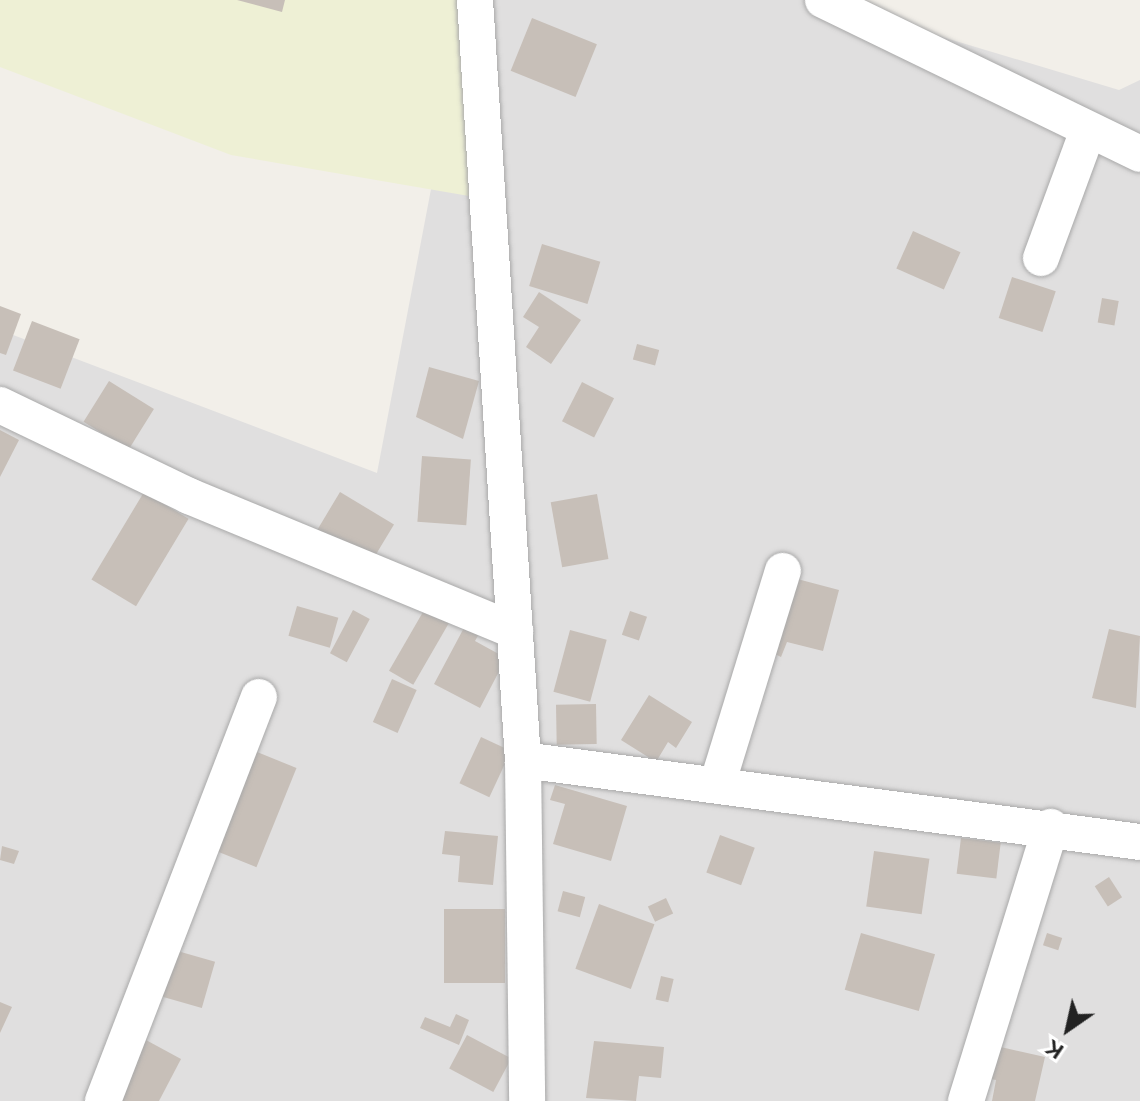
<!DOCTYPE html>
<style>
body{margin:0}
#map{position:relative;width:1140px;height:1101px;overflow:hidden;background:#f2efe9;font-family:Helvetica,sans-serif}
div>[style]{position:absolute}
.residential>*{inset:0;background:#e0dfdf}
.farmland>*{inset:0;background:#eef0d5}
.building>*{inset:0;background:#c7bfb8;transform-origin:0 0}
.roads{filter:drop-shadow(0 0 2px #a9a9a9) drop-shadow(0 0 2px #a9a9a9)}
.minor>*{height:36px;margin:-18px;padding:0 18px;transform-origin:18px;border-radius:18px;background:#fff}
span{translate:-50% -50%;white-space:nowrap;text-align:center;line-height:1.15;-webkit-text-stroke:7px #fff;paint-order:stroke}
.north{position:absolute;left:1028px;top:989px;width:80px;height:80px;-webkit-text-stroke:6px #fff;paint-order:stroke;rotate:214deg;font-size:22px;font-weight:700;line-height:32px;text-align:center;color:#222}
.north::after{content:'';display:block;margin:auto;width:28px;height:36px;background:#222;clip-path:polygon(50% 0,100% 100%,50% 72%,0 100%)}
</style>
<div id="map">
<div class="residential">
<div style="clip-path:polygon(467px 0,819px 0,1119px 90px,1140px 80px,1140px 1101px,0 1101px,0 330px,377px 473px)"></div>
</div>
<div class="farmland">
<div style="clip-path:polygon(0 0,460px 0,469px 196px,231px 155px,0 67px)"></div>
</div>
<div class="building">
<div style="clip-path:polygon(237px 0,285px 0,282px 12px)"></div>
<div style="left:532px;top:18px;width:70px;height:57px;rotate:22deg"></div>
<div style="left:913px;top:231px;width:52px;height:41px;rotate:24deg"></div>
<div style="left:542px;top:244px;width:61px;height:44px;rotate:17deg"></div>
<div style="left:1012px;top:277px;width:46px;height:43px;rotate:18deg"></div>
<div style="clip-path:polygon(539px 292px,581px 320px,551px 364px,526px 347px,539px 327px,523px 317px)"></div>
<div style="left:1102px;top:298px;width:17px;height:25px;rotate:10deg"></div>
<div style="clip-path:polygon(0 306px,21px 314px,6px 355px,0 353px)"></div>
<div style="left:32px;top:321px;width:51px;height:53px;rotate:21deg"></div>
<div style="left:637px;top:344px;width:23px;height:16px;rotate:15deg"></div>
<div style="clip-path:polygon(429px 367px,479px 381px,463px 439px,416px 417px)"></div>
<div style="left:109px;top:381px;width:53px;height:48px;rotate:32deg"></div>
<div style="left:582px;top:382px;width:36px;height:44px;rotate:27deg"></div>
<div style="clip-path:polygon(0 430px,19px 440px,0 477px)"></div>
<div style="left:422px;top:456px;width:49px;height:66px;rotate:4deg"></div>
<div style="left:144px;top:492px;width:52px;height:102px;rotate:31deg"></div>
<div style="left:340px;top:492px;width:63px;height:48px;rotate:31deg"></div>
<div style="left:597px;top:494px;width:66px;height:47px;rotate:80deg"></div>
<div style="clip-path:polygon(786px 576px,839px 590px,823px 651px,787px 642px,781px 657px,767px 650px)"></div>
<div style="left:427px;top:605px;width:28px;height:76px;rotate:30deg"></div>
<div style="left:297px;top:606px;width:43px;height:31px;rotate:16deg"></div>
<div style="left:353px;top:610px;width:19px;height:49px;rotate:28deg"></div>
<div style="left:630px;top:611px;width:18px;height:25px;rotate:19deg"></div>
<div style="clip-path:polygon(466px 624px,480px 632px,475px 641px,506px 658px,480px 708px,434px 684px)"></div>
<div style="clip-path:polygon(1109px 629px,1140px 636px,1136px 708px,1092px 698px)"></div>
<div style="left:570px;top:630px;width:38px;height:64px;rotate:15deg"></div>
<div style="left:392px;top:679px;width:27px;height:47px;rotate:24deg"></div>
<div style="clip-path:polygon(649px 695px,692px 722px,676px 748px,668px 742px,656px 762px,621px 740px)"></div>
<div style="left:596px;top:704px;width:40px;height:40px;rotate:89deg"></div>
<div style="left:481px;top:737px;width:33px;height:51px;rotate:25deg"></div>
<div style="left:252px;top:750px;width:48px;height:107px;rotate:22deg"></div>
<div style="clip-path:polygon(555px 785px,627px 806px,611px 861px,553px 844px,565px 804px,550px 800px)"></div>
<div style="clip-path:polygon(445px 831px,498px 836px,493px 885px,458px 882px,460px 856px,442px 854px)"></div>
<div style="left:720px;top:835px;width:37px;height:40px;rotate:20deg"></div>
<div style="left:961px;top:838px;width:40px;height:36px;rotate:7deg"></div>
<div style="clip-path:polygon(2px 846px,19px 851px,14px 864px,0 860px)"></div>
<div style="left:874px;top:851px;width:56px;height:56px;rotate:8deg"></div>
<div style="left:1109px;top:877px;width:24px;height:17px;rotate:57deg"></div>
<div style="left:563px;top:891px;width:23px;height:21px;rotate:15deg"></div>
<div style="left:666px;top:898px;width:17px;height:20px;rotate:65deg"></div>
<div style="left:599px;top:904px;width:59px;height:69px;rotate:20deg"></div>
<div style="left:444px;top:909px;width:61px;height:74px"></div>
<div style="left:861px;top:933px;width:77px;height:59px;rotate:16deg"></div>
<div style="left:1047px;top:933px;width:16px;height:13px;rotate:18deg"></div>
<div style="left:167px;top:948px;width:50px;height:48px;rotate:16deg"></div>
<div style="left:661px;top:976px;width:13px;height:24px;rotate:13deg"></div>
<div style="clip-path:polygon(0 1002px,12px 1007px,0 1033px)"></div>
<div style="clip-path:polygon(456px 1014px,469px 1020px,459px 1045px,420px 1028px,425px 1017px,450px 1027px)"></div>
<div style="left:467px;top:1035px;width:50px;height:38px;rotate:28deg"></div>
<div style="clip-path:polygon(146px 1040px,181px 1059px,159px 1101px,114px 1101px)"></div>
<div style="clip-path:polygon(594px 1041px,664px 1047px,661px 1078px,639px 1076px,636px 1101px,586px 1098px)"></div>
<div style="clip-path:polygon(992px 1045px,1045px 1057px,1035px 1101px,992px 1101px,996px 1080px,985px 1078px)"></div>
</div>
<div class="roads">
<div class="minor">
<div style="left:475px;top:0;width:762px;rotate:86.39deg"></div>
<div style="left:523px;top:760px;width:341px;rotate:89.3deg"></div>
<div style="left:823px;top:0;width:352px;rotate:25.9deg"></div>
<div style="left:1041px;top:258px;width:136px;rotate:-69.8deg"></div>
<div style="left:0;top:405px;width:210px;rotate:25.7deg"></div>
<div style="left:189px;top:496px;width:353px;rotate:22.5deg"></div>
<div style="left:523px;top:760px;width:622px;rotate:7.57deg"></div>
<div style="left:717px;top:785px;width:224px;rotate:-72.9deg"></div>
<div style="left:103px;top:1101px;width:433px;rotate:-68.9deg"></div>
<div style="left:966px;top:1101px;width:287px;rotate:-72.8deg"></div>
</div>
</div>
<div class="north">K</div>
</div>
